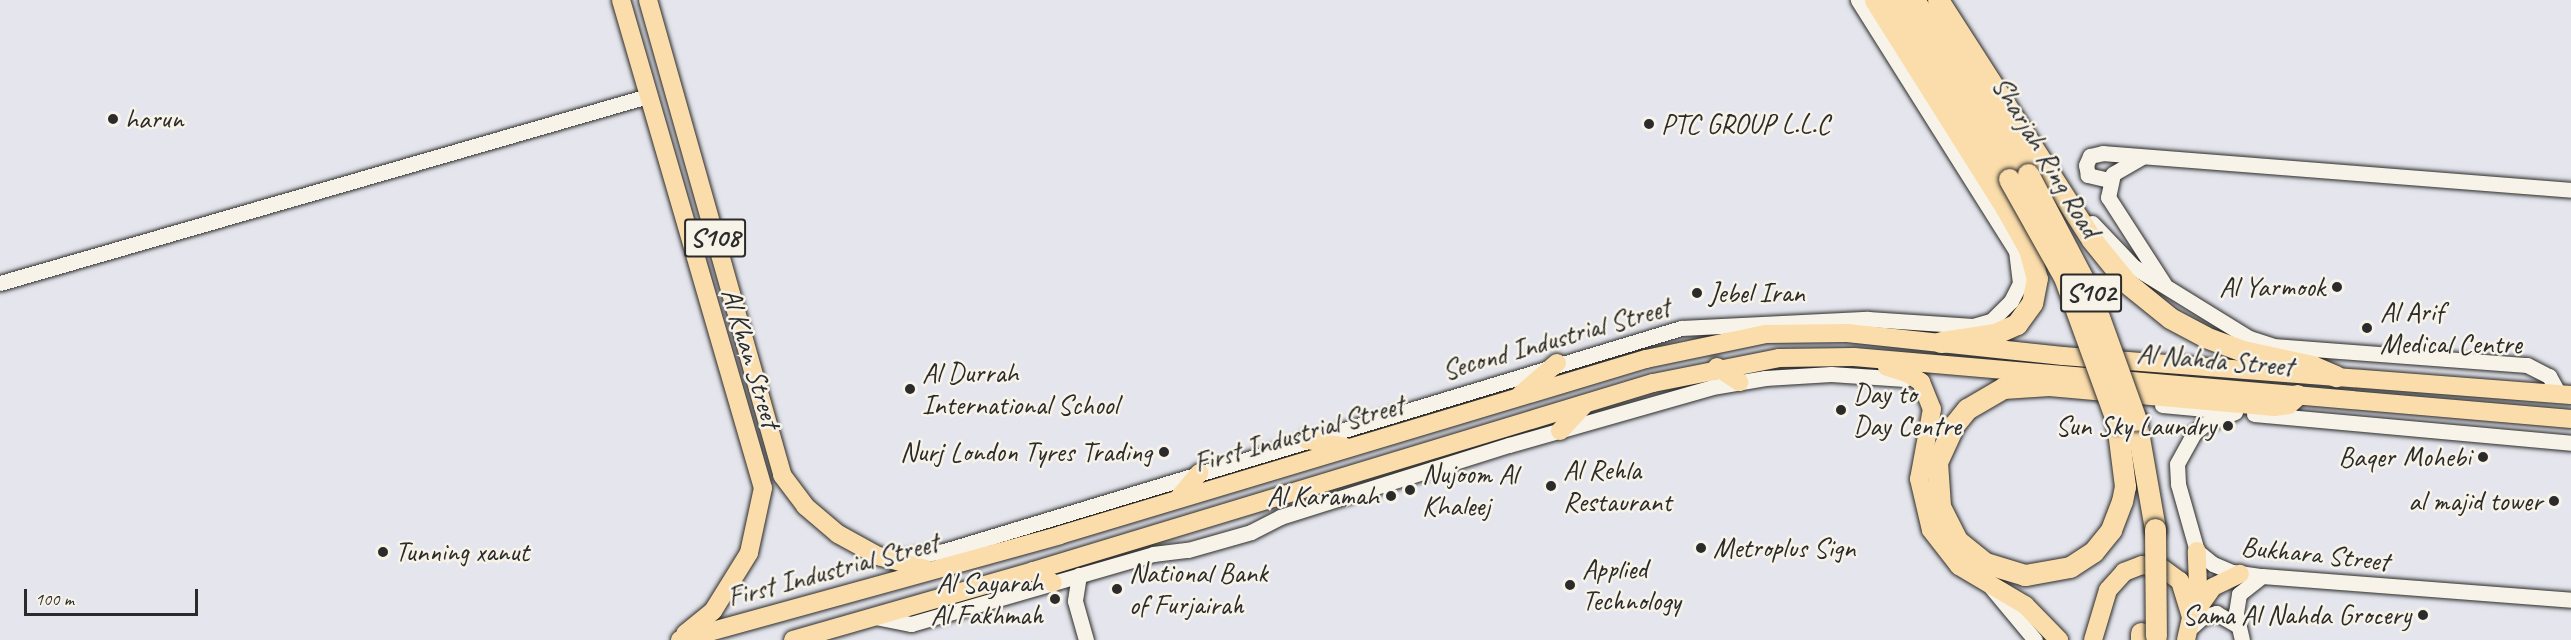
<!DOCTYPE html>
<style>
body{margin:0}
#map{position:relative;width:2571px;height:640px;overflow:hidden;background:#e5e6ed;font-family:Caveat,sans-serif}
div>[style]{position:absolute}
.roads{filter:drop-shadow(0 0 2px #2b2b2b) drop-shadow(0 0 2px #2b2b2b)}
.minor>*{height:15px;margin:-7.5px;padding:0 7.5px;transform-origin:7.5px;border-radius:7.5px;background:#f7f3e8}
.major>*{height:18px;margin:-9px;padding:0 9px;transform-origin:9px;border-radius:9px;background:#fbddab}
.highway>*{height:21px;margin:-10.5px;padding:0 10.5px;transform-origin:10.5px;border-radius:10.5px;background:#fbddab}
.bridges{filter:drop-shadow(0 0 2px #2b2b2b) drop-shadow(0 0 2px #2b2b2b)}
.highway-bridge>*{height:21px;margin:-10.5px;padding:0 10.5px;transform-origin:10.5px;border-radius:10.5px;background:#fbddab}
.dots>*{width:16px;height:16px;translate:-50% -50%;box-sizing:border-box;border:3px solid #f7f3e8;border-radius:50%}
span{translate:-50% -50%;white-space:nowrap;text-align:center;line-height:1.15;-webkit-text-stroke:5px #f7f3e8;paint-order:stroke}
.shield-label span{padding:2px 4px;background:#f7f3e8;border:2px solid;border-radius:4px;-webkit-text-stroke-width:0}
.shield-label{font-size:27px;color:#2b2b2b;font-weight:700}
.poi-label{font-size:28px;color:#2b2b2b}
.left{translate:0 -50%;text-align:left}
.right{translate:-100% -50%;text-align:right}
.street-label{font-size:28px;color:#2b2b2b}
.scale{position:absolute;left:24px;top:589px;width:174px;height:27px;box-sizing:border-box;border:3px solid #2b2b2b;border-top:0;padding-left:8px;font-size:18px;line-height:21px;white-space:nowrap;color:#2b2b2b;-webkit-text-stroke:4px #f7f3e8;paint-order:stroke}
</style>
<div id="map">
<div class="roads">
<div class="minor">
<div style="left:2142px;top:157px;width:34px;rotate:150deg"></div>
<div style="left:2113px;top:174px;width:24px;rotate:102deg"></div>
<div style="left:2108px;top:197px;width:103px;rotate:57.2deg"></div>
<div style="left:2109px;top:180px;width:22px;rotate:-167deg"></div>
<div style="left:2088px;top:175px;width:10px;rotate:-101deg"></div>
<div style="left:2086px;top:165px;width:10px;rotate:-66deg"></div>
<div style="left:2090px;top:156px;width:13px;rotate:-13deg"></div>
<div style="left:2103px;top:153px;width:469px;rotate:4.5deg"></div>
<div style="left:2092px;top:223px;width:61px;rotate:46.3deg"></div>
<div style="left:2134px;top:267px;width:135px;rotate:31.7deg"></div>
<div style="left:2249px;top:338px;width:25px;rotate:18deg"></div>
<div style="left:2273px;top:346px;width:255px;rotate:4.3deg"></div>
<div style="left:2527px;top:365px;width:25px;rotate:27deg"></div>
<div style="left:2549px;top:376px;width:21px;rotate:61deg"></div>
<div style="left:0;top:283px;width:674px;rotate:-16.1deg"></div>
<div style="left:2162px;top:405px;width:65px;rotate:5.3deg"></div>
<div style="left:2235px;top:412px;width:32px;rotate:158deg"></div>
<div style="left:2205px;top:424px;width:14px;rotate:141deg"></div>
<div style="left:2194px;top:433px;width:35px;rotate:119deg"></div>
<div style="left:2177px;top:464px;width:20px;rotate:87deg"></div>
<div style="left:2178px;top:484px;width:70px;rotate:74.2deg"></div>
<div style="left:2197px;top:551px;width:21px;rotate:39deg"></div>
<div style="left:2213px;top:564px;width:21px;rotate:23deg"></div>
<div style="left:2232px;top:572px;width:30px;rotate:8deg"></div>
<div style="left:2262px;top:576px;width:310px;rotate:4.4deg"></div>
<div style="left:2254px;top:414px;width:318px;rotate:5.2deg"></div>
<div style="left:896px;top:559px;width:49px;rotate:-9.5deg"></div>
<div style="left:944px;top:551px;width:770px;rotate:-16.83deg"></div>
<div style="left:1681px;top:328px;width:187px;rotate:-2.8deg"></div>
<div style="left:1868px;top:319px;width:105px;rotate:3.8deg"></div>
<div style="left:1973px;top:326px;width:19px;rotate:-16deg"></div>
<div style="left:1991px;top:321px;width:28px;rotate:-45deg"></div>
<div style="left:2011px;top:301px;width:20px;rotate:-63deg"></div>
<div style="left:2020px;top:283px;width:32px;rotate:-97deg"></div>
<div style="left:2016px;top:251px;width:297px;rotate:-122.2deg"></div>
<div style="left:1079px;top:575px;width:26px;rotate:99deg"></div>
<div style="left:1075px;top:601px;width:41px;rotate:74.2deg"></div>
<div style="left:1990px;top:586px;width:70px;rotate:50.2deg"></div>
<div style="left:875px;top:617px;width:37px;rotate:11deg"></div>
<div style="left:911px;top:624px;width:252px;rotate:-16.1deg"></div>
<div style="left:1153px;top:554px;width:35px;rotate:-7deg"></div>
<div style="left:1188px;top:550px;width:66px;rotate:-15.9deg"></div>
<div style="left:1251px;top:532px;width:33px;rotate:-27deg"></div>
<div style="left:1280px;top:517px;width:240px;rotate:-17.5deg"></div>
<div style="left:1509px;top:445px;width:211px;rotate:-15.9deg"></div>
<div style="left:1712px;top:387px;width:54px;rotate:-9.6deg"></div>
<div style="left:1765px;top:378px;width:66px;rotate:-3.5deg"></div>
<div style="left:1831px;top:374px;width:74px;rotate:3.9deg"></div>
<div style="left:2189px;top:629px;width:18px;rotate:-41deg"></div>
<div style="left:2203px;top:617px;width:14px;rotate:-17deg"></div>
<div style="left:2216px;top:613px;width:24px;rotate:30deg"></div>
<div style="left:2242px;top:640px;width:28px;rotate:-103deg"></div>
<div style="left:2236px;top:613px;width:19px;rotate:-81deg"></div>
<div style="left:2239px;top:594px;width:29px;rotate:-38deg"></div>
</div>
<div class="major">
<div style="left:621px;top:0;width:508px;rotate:73.78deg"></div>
<div style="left:763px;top:488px;width:66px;rotate:102.2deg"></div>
<div style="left:749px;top:553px;width:68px;rotate:121.8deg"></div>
<div style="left:713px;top:611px;width:36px;rotate:141deg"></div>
<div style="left:648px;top:0;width:494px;rotate:74.2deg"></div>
<div style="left:782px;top:475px;width:39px;rotate:53deg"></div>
<div style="left:805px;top:506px;width:43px;rotate:40.3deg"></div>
<div style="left:838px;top:534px;width:46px;rotate:28.8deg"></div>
<div style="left:878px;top:556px;width:50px;rotate:15.2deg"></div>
<div style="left:1717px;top:367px;width:27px;rotate:34deg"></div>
<div style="left:1887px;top:367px;width:21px;rotate:17deg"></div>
<div style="left:1907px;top:373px;width:17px;rotate:33deg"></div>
<div style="left:1921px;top:382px;width:29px;rotate:68deg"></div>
<div style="left:1932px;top:409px;width:71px;rotate:100.5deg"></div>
<div style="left:1919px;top:479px;width:52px;rotate:76.8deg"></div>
<div style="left:1931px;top:530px;width:46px;rotate:52.1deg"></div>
<div style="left:1959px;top:566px;width:77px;rotate:30.6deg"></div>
<div style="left:2025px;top:605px;width:49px;rotate:45.8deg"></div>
<div style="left:1520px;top:395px;width:49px;rotate:-40.9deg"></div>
<div style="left:1560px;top:431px;width:37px;rotate:-47deg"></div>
<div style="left:1307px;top:440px;width:39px;rotate:10deg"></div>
<div style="left:1180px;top:496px;width:30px;rotate:-50deg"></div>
<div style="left:1033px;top:571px;width:23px;rotate:31deg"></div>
<div style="left:2196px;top:611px;width:29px;rotate:-55deg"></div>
<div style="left:2213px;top:587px;width:30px;rotate:-26deg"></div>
<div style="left:680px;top:640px;width:394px;rotate:-15.4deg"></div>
<div style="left:1060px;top:535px;width:612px;rotate:-16.72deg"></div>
<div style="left:1646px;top:359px;width:123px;rotate:-11.8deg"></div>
<div style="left:1766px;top:334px;width:81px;rotate:-0.7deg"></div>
<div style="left:1847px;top:333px;width:217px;rotate:6.1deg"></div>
<div style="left:2063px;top:356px;width:509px;rotate:4.39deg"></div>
<div style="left:793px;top:640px;width:250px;rotate:-16deg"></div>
<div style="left:1033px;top:571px;width:648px;rotate:-16.87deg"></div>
<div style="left:1653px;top:383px;width:128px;rotate:-11.2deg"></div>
<div style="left:1779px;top:358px;width:75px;rotate:-0.8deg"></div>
<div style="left:1854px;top:357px;width:720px;rotate:4.94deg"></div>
<div style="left:2093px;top:640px;width:52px;rotate:-73.3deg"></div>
<div style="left:2108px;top:590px;width:24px;rotate:-48deg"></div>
<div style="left:2124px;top:572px;width:19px;rotate:-21deg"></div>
<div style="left:2142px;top:565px;width:20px;rotate:9deg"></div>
<div style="left:2162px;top:568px;width:22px;rotate:36deg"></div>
<div style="left:2180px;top:581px;width:38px;rotate:73deg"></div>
<div style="left:2186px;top:640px;width:54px;rotate:-77.2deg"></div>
<div style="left:2198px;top:587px;width:36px;rotate:-92deg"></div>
</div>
<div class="highway">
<div style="left:1875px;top:0;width:246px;rotate:57.8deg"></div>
<div style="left:2006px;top:208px;width:47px;rotate:60.7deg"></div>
<div style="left:2029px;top:249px;width:30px;rotate:75deg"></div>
<div style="left:2037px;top:278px;width:25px;rotate:101deg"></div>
<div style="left:2032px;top:303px;width:26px;rotate:126deg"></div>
<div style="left:2017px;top:324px;width:24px;rotate:156deg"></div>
<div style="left:1995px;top:334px;width:55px;rotate:171.6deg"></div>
<div style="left:1894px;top:0;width:213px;rotate:57.3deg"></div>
<div style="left:1914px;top:0;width:208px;rotate:56.8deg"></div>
<div style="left:1938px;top:0;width:285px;rotate:57.3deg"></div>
<div style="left:2092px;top:240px;width:55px;rotate:50.9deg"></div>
<div style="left:2127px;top:283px;width:55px;rotate:39.1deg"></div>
<div style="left:2170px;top:318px;width:40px;rotate:28deg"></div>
<div style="left:2205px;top:337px;width:40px;rotate:20.2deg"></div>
<div style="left:2243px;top:351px;width:71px;rotate:12.3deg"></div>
<div style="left:2312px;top:366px;width:26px;rotate:23deg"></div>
<div style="left:2136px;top:420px;width:111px;rotate:80.1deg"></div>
<div style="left:2117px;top:423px;width:64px;rotate:82.8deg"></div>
<div style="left:2125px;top:486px;width:15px;rotate:101deg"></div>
<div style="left:2122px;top:501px;width:31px;rotate:111deg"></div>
<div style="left:2111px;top:530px;width:28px;rotate:129deg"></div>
<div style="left:2093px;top:552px;width:27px;rotate:147deg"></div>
<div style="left:2070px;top:567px;width:46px;rotate:169.9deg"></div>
<div style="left:2025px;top:575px;width:42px;rotate:-163.3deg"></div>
<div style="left:1985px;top:563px;width:36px;rotate:-141deg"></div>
<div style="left:1957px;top:540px;width:38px;rotate:-117deg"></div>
<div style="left:1940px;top:506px;width:44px;rotate:-93.9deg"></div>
<div style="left:1937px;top:462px;width:41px;rotate:-65.3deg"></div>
<div style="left:1954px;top:425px;width:21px;rotate:-51deg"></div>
<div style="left:1967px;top:409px;width:42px;rotate:-30.3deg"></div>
<div style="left:2003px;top:388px;width:46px;rotate:-3.7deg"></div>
<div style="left:2049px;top:385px;width:226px;rotate:5.1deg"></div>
<div style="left:2274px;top:405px;width:14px;rotate:-8deg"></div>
<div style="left:2288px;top:403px;width:12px;rotate:-42deg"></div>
<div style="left:2141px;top:640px;width:7px;rotate:-90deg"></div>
</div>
</div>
<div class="bridges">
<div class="highway-bridge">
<div style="left:2028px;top:174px;width:133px;rotate:62.3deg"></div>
<div style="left:2090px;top:292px;width:136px;rotate:70.2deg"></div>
<div style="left:2009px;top:179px;width:112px;rotate:60.7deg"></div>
<div style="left:2064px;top:277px;width:155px;rotate:70deg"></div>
<div style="left:2155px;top:529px;width:107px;rotate:89.5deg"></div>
</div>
</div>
<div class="dots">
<div style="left:113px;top:119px;background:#2b2b2b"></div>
<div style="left:1649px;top:124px;background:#2b2b2b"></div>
<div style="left:2337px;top:287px;background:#2b2b2b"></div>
<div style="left:1697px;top:293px;background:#2b2b2b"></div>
<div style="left:2367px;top:328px;background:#2b2b2b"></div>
<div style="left:910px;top:389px;background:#2b2b2b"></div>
<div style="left:1841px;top:410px;background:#2b2b2b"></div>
<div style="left:2228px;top:426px;background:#2b2b2b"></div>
<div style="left:1164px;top:452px;background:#2b2b2b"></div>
<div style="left:2483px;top:457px;background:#2b2b2b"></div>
<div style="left:1551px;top:486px;background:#2b2b2b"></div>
<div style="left:1410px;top:490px;background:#2b2b2b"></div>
<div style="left:1391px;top:496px;background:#2b2b2b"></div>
<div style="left:2554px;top:501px;background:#2b2b2b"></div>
<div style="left:1701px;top:548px;background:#2b2b2b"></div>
<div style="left:383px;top:552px;background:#2b2b2b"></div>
<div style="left:1570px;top:585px;background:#2b2b2b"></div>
<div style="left:1117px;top:589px;background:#2b2b2b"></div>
<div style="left:1055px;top:599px;background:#2b2b2b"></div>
<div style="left:2423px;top:615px;background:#2b2b2b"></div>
</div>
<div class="shield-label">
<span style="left:715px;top:238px">S108</span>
<span style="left:2091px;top:293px">S102</span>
</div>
<div class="poi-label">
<span class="left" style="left:125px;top:119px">harun</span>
<span class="left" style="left:1661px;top:124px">PTC GROUP L.L.C</span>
<span class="right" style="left:2325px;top:287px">Al Yarmook</span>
<span class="left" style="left:1709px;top:293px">Jebel Iran</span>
<span class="left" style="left:2380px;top:328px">Al Arif<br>Medical Centre</span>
<span class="left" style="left:922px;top:389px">Al Durrah<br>International School</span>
<span class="left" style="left:1853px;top:410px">Day to<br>Day Centre</span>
<span class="right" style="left:2216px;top:426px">Sun Sky Laundry</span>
<span class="right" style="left:1152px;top:452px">Nurj London Tyres Trading</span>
<span class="right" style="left:2471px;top:457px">Baqer Mohebi</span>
<span class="left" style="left:1563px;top:486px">Al Rehla<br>Restaurant</span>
<span class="left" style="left:1422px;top:490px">Nujoom Al<br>Khaleej</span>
<span class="right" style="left:1379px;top:496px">Al Karamah</span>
<span class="right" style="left:2542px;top:501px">al majid tower</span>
<span class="left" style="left:1713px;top:548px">Metroplus Sign</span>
<span class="left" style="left:395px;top:552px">Tunning xanut</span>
<span class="left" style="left:1582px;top:585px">Applied<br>Technology</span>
<span class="left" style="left:1129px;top:589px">National Bank<br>of Furjairah</span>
<span class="right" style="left:1043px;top:599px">Al Sayarah<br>Al Fakhmah</span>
<span class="right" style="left:2411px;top:615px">Sama Al Nahda Grocery</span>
</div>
<div class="street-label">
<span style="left:2046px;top:157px;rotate:59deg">Sharjah Ring Road</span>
<span style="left:1556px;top:339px;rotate:-16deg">Second Industrial Street</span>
<span style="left:751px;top:358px;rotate:73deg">Al Khan Street</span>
<span style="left:2215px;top:360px;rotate:5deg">Al Nahda Street</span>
<span style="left:1299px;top:434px;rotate:-16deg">First Industrial Street</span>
<span style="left:2315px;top:554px;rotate:6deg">Bukhara Street</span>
<span style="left:833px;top:570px;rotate:-15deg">First Industrial Street</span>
</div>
<div class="scale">100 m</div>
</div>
